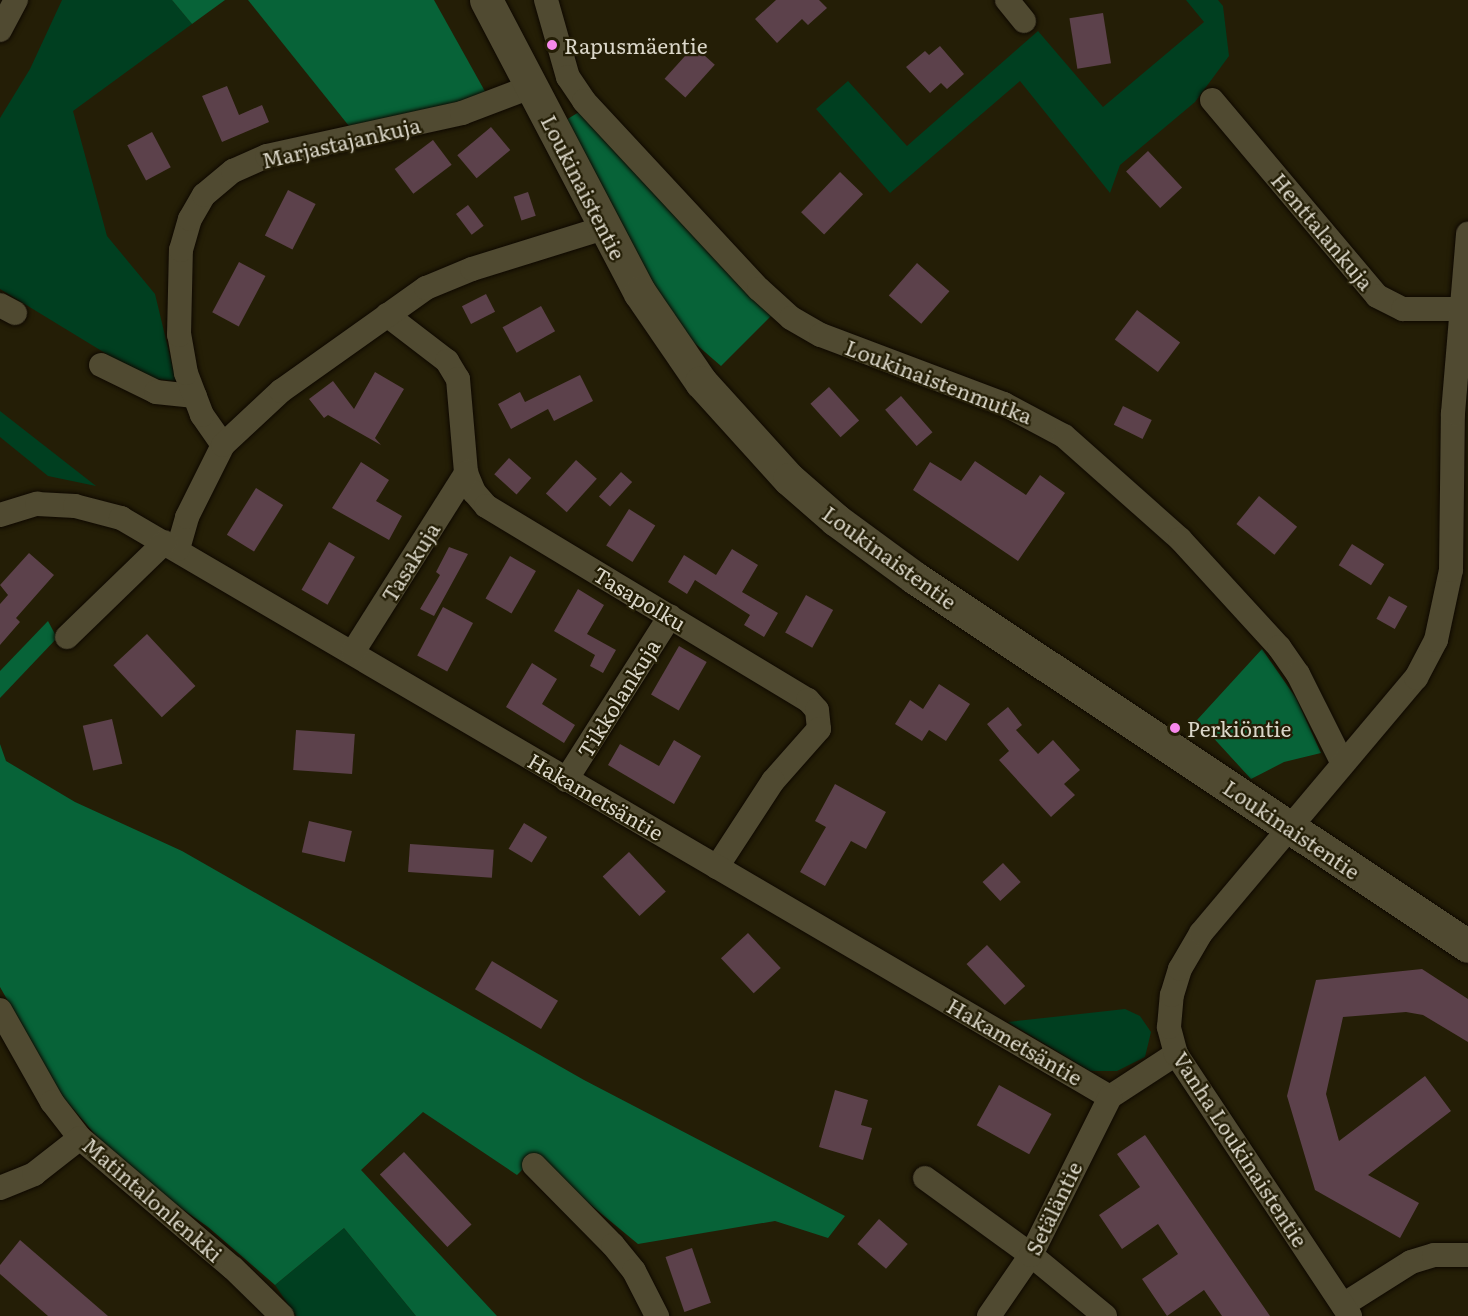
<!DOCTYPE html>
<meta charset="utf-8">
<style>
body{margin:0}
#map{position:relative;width:1468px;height:1316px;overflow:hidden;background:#241e06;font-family:Literata,serif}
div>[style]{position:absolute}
.green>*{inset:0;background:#003f20}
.forest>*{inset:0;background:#076338}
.building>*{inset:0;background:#5c414b;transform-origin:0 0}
.roads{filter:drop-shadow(0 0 2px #0e0800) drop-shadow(0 0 2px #0e0800)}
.street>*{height:24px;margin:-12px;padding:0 12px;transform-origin:12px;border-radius:12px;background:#504a31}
.secondary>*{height:33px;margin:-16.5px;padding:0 16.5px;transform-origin:16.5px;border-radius:16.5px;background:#504a31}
.dots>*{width:16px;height:16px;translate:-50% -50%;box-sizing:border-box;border:3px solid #241e06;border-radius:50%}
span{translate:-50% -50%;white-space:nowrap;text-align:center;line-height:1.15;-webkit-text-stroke:4.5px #241e06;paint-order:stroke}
.poi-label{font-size:21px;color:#dad6c8}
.left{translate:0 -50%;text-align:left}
.street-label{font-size:21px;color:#dad6c8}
</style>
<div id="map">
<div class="green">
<div style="clip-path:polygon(62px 0,172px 0,192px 24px,73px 111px,107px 236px,155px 294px,176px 381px,146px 378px,0 289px,0 118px,30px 69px)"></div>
<div style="clip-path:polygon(1186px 0,1218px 0,1223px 6px,1229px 56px,1195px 102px,1120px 165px,1110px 193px,1020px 81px,890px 193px,816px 109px,848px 81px,907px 146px,1038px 31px,1103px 107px,1204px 22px)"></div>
<div style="clip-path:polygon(0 411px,96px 486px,48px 476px,0 437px)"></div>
<div style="clip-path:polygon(1125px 1009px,1140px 1016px,1151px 1032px,1145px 1057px,1117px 1071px,1090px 1071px,1008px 1022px)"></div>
<div style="clip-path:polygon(344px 1228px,416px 1316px,296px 1316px,275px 1285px)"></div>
</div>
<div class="forest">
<div style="clip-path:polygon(172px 0,225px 0,192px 24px)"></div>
<div style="clip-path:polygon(248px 0,434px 0,487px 95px,353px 131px)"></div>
<div style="clip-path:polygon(579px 112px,771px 316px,721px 366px,675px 326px,566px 120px)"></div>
<div style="clip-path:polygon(48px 621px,57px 638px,0 698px,0 671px)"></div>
<div style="clip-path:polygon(1262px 649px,1296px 698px,1321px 753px,1284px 762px,1251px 779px,1197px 720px)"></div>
<div style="clip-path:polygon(0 744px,6px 761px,75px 802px,182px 851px,584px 1080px,845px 1216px,828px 1238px,775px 1221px,638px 1244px,534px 1158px,517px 1175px,423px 1112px,361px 1170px,497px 1316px,416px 1316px,344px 1228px,275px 1285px,208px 1227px,151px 1187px,99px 1139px,62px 1096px,0 987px)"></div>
</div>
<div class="building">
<div style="clip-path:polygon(776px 0,819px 0,827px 8px,808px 25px,802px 19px,777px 43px,755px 19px)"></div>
<div style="left:1103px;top:13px;width:51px;height:34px;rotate:81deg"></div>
<div style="left:694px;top:46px;width:28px;height:44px;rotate:42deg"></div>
<div style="clip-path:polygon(940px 46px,964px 74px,947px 89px,941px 83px,930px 93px,906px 67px,925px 51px,929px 55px)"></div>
<div style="clip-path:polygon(227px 86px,239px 115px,262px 105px,269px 122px,222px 142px,202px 96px)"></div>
<div style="left:491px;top:127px;width:30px;height:44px;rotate:50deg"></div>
<div style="left:152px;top:132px;width:40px;height:28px;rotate:62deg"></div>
<div style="left:433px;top:140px;width:31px;height:48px;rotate:53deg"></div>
<div style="left:1148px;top:151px;width:50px;height:30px;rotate:47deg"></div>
<div style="left:840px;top:172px;width:32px;height:56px;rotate:44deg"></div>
<div style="left:288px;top:190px;width:31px;height:51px;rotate:27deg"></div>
<div style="left:528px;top:192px;width:25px;height:15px;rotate:72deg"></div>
<div style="left:468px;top:205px;width:26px;height:15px;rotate:53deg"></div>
<div style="left:239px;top:262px;width:30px;height:57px;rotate:28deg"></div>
<div style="left:917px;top:263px;width:43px;height:43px;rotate:41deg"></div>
<div style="left:486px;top:294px;width:20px;height:27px;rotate:63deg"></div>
<div style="left:541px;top:306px;width:29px;height:44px;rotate:61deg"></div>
<div style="left:1137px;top:310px;width:54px;height:37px;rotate:37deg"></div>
<div style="clip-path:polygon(375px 372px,404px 389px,375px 438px,381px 445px,328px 415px,324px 418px,309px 399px,333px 381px,354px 409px)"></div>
<div style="clip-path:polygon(580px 375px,593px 401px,554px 421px,548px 409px,511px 429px,498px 404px,520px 392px,525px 402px)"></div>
<div style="left:829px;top:387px;width:45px;height:25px;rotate:48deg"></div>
<div style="left:901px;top:396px;width:48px;height:21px;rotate:49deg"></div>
<div style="left:1123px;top:406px;width:32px;height:21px;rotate:26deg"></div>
<div style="left:509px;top:458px;width:30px;height:22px;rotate:42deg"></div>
<div style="left:576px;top:460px;width:28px;height:45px;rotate:42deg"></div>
<div style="clip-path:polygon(975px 461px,1026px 495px,1040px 475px,1065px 493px,1018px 561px,913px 490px,930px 462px,961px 481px)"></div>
<div style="clip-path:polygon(361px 462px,389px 480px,376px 501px,402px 516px,389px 540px,332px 508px)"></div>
<div style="left:621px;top:472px;width:15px;height:33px;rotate:42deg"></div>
<div style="left:256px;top:488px;width:32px;height:55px;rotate:32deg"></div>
<div style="left:1259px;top:496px;width:49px;height:36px;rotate:39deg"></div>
<div style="left:629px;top:509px;width:31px;height:43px;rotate:32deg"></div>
<div style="left:329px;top:542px;width:30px;height:55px;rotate:30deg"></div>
<div style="left:1352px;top:544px;width:38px;height:25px;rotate:32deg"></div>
<div style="clip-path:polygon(449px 547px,468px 554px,434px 616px,420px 609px,440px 575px,436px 572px)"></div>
<div style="clip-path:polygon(732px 549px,758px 565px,742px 592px,778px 613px,764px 637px,744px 625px,750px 615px,695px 580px,687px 594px,668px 582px,684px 555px,716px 575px)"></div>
<div style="clip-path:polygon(29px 553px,54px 575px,16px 618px,20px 622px,0 645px,0 604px,8px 595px,0 585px)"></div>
<div style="left:510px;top:556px;width:30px;height:49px;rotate:30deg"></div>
<div style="clip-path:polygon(578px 589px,604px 605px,587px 634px,616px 650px,603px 673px,590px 666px,595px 655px,554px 631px)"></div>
<div style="left:806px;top:595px;width:31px;height:43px;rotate:29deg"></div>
<div style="left:1389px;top:596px;width:21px;height:26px;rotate:29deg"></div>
<div style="left:443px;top:607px;width:34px;height:55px;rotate:28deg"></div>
<div style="left:147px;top:634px;width:71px;height:46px;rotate:47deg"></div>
<div style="left:679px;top:646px;width:32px;height:56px;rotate:30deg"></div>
<div style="clip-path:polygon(532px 663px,557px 679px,542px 704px,575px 725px,564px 743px,506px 707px)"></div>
<div style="clip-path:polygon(939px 684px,970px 704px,946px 741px,929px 730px,922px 741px,895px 724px,910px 700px,923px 709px)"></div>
<div style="clip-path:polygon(1008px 707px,1022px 725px,1016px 730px,1038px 754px,1053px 740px,1080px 770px,1064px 784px,1075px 795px,1051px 817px,999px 760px,1009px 751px,987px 724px)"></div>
<div style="left:112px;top:719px;width:46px;height:30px;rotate:77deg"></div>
<div style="left:296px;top:730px;width:59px;height:40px;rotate:4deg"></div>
<div style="clip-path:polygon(674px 740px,701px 756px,674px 804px,608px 765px,620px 744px,659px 766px)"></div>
<div style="clip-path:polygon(835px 784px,886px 812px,866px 849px,851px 841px,825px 886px,800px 872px,826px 827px,815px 821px)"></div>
<div style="left:309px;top:821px;width:44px;height:32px;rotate:13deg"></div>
<div style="left:524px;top:823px;width:27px;height:30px;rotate:31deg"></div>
<div style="left:410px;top:844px;width:84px;height:28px;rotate:4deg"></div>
<div style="left:629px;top:852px;width:54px;height:36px;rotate:47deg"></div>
<div style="left:1003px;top:863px;width:26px;height:28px;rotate:47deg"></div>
<div style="left:748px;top:933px;width:48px;height:37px;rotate:47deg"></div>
<div style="left:987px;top:945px;width:56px;height:28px;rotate:47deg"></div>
<div style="left:492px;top:961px;width:77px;height:33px;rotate:31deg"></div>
<div style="clip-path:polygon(1422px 969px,1468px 999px,1468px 1042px,1423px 1015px,1406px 1012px,1343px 1017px,1326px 1094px,1339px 1141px,1425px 1076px,1451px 1111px,1368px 1175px,1419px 1203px,1400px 1238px,1315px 1190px,1287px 1096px,1316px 980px)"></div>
<div style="left:999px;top:1085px;width:60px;height:46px;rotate:29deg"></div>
<div style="clip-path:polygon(835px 1090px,868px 1100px,861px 1125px,872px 1128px,863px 1160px,819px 1147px)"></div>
<div style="clip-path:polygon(1145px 1135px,1270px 1316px,1222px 1316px,1204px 1290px,1167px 1316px,1142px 1279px,1178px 1254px,1158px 1224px,1122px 1249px,1099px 1215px,1140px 1187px,1117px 1154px)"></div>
<div style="left:404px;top:1152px;width:99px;height:33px;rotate:47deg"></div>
<div style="left:879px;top:1219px;width:38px;height:33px;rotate:41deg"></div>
<div style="clip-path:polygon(20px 1240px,108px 1316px,48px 1316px,0 1274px,0 1265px)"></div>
<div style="left:692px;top:1248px;width:58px;height:28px;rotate:71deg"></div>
</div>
<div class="roads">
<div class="street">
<div style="left:546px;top:0;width:80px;rotate:74.1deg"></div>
<div style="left:568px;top:77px;width:29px;rotate:56deg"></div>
<div style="left:584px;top:101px;width:257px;rotate:47.1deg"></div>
<div style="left:759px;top:289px;width:43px;rotate:42.2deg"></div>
<div style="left:791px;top:318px;width:34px;rotate:30deg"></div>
<div style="left:821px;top:335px;width:196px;rotate:20.7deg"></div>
<div style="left:1004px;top:404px;width:68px;rotate:28.1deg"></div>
<div style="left:1064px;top:436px;width:155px;rotate:41.6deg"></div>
<div style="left:1180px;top:539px;width:147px;rotate:47.5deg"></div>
<div style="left:1279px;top:647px;width:33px;rotate:55deg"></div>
<div style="left:1298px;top:674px;width:98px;rotate:63.4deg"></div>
<div style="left:1007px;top:0;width:27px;rotate:51deg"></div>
<div style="left:0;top:30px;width:34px;rotate:-62deg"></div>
<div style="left:1212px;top:100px;width:256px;rotate:49.9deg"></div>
<div style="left:1377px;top:296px;width:29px;rotate:27deg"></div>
<div style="left:1403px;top:309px;width:59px"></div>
<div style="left:0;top:305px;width:17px;rotate:28deg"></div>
<div style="left:387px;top:315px;width:76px;rotate:37.5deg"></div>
<div style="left:447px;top:361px;width:21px;rotate:59deg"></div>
<div style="left:458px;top:379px;width:94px;rotate:85.1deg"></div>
<div style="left:466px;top:473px;width:21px;rotate:67deg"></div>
<div style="left:474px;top:492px;width:18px;rotate:49deg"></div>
<div style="left:486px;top:506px;width:376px;rotate:31.1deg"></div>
<div style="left:808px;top:700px;width:13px;rotate:48deg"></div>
<div style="left:817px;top:710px;width:19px;rotate:84deg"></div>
<div style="left:819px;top:729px;width:69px;rotate:131.5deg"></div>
<div style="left:773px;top:781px;width:103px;rotate:123.1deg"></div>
<div style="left:101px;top:365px;width:61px;rotate:26.1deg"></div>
<div style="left:156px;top:392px;width:39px;rotate:6deg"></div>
<div style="left:223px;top:445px;width:37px;rotate:-125deg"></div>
<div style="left:202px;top:415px;width:45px;rotate:-110.9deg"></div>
<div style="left:186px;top:373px;width:39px;rotate:-100deg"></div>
<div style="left:179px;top:335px;width:85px;rotate:-88.7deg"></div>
<div style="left:181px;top:250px;width:32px;rotate:-74deg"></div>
<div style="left:190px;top:219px;width:28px;rotate:-60deg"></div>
<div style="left:204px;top:195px;width:38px;rotate:-40deg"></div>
<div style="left:233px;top:171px;width:37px;rotate:-24deg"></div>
<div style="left:267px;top:156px;width:200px;rotate:-12.4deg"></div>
<div style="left:462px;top:113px;width:76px;rotate:-20.8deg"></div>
<div style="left:0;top:515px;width:39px;rotate:-17deg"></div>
<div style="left:37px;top:504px;width:38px;rotate:3deg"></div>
<div style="left:75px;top:506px;width:48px;rotate:14.6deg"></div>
<div style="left:121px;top:518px;width:1146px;rotate:30.35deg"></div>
<div style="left:1110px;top:1097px;width:79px;rotate:-33.1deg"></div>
<div style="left:178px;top:549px;width:33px;rotate:-74deg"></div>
<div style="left:187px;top:517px;width:80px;rotate:-63.4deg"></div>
<div style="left:223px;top:445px;width:79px;rotate:-43deg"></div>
<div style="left:281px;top:391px;width:178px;rotate:-35.4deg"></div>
<div style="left:426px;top:288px;width:50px;rotate:-22.4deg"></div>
<div style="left:472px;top:269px;width:138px;rotate:-17.3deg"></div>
<div style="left:67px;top:637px;width:136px;rotate:-44.1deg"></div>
<div style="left:353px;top:652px;width:212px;rotate:-57.7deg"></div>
<div style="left:566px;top:780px;width:194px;rotate:-57.6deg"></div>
<div style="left:0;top:1010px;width:106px;rotate:60.5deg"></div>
<div style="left:52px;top:1102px;width:46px;rotate:52.1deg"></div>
<div style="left:80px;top:1138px;width:201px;rotate:40.4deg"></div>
<div style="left:233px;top:1268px;width:69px;rotate:44.4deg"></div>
<div style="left:534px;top:1165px;width:112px;rotate:45.4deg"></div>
<div style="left:613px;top:1245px;width:33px;rotate:51deg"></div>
<div style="left:634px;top:1271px;width:51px;rotate:62.9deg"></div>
<div style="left:925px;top:1178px;width:131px;rotate:36deg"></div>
<div style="left:1031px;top:1255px;width:96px;rotate:39.5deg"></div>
<div style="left:0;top:1188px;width:37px;rotate:-22deg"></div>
<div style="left:34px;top:1174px;width:58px;rotate:-38deg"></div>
<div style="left:1343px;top:1305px;width:80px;rotate:-32.3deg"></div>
<div style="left:1411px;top:1262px;width:24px;rotate:-17deg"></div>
<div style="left:1434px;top:1255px;width:34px"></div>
<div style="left:989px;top:1316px;width:74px;rotate:-55.5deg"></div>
<div style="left:1031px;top:1255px;width:177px;rotate:-63.4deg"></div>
<div style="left:1350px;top:1316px;width:315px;rotate:-123.6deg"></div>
<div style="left:1176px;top:1054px;width:28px;rotate:-105deg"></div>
<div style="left:1169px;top:1027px;width:32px;rotate:-85deg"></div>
<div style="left:1172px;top:995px;width:27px;rotate:-73deg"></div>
<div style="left:1180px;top:969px;width:42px;rotate:-59.7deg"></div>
<div style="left:1201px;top:933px;width:334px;rotate:-49.9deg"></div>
<div style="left:1416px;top:678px;width:43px;rotate:-62.2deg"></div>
<div style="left:1436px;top:640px;width:72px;rotate:-77.9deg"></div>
<div style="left:1451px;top:570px;width:157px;rotate:-89.3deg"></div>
<div style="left:1453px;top:413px;width:180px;rotate:-85.2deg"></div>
</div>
<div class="secondary">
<div style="left:486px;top:0;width:331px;rotate:62.3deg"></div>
<div style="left:640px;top:293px;width:108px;rotate:55.6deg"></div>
<div style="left:701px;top:382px;width:131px;rotate:47.8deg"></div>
<div style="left:789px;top:479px;width:62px;rotate:41.1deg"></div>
<div style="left:836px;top:520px;width:98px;rotate:36.3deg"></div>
<div style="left:915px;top:578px;width:664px;rotate:33.64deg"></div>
</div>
</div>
<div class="dots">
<div style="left:552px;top:45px;background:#f788eb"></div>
<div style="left:1175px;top:728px;background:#f788eb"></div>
</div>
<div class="poi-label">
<span class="left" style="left:564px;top:45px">Rapusmäentie</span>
<span class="left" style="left:1187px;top:728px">Perkiöntie</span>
</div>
<div class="street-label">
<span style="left:341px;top:142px;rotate:-13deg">Marjastajankuja</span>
<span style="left:584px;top:187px;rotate:63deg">Loukinaistentie</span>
<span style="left:1323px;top:231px;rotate:50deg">Henttalankuja</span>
<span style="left:939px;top:381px;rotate:21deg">Loukinaistenmutka</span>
<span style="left:890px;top:557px;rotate:36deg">Loukinaistentie</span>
<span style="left:410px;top:562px;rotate:-58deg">Tasakuja</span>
<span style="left:640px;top:598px;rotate:31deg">Tasapolku</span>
<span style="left:618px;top:698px;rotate:-58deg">Tikkolankuja</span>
<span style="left:596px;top:796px;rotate:30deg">Hakametsäntie</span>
<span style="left:1292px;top:829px;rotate:34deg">Loukinaistentie</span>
<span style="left:1015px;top:1041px;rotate:30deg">Hakametsäntie</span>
<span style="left:1241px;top:1149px;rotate:57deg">Vanha Loukinaistentie</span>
<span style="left:153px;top:1199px;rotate:41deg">Matintalonlenkki</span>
<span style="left:1053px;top:1208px;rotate:-64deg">Setäläntie</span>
</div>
</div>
